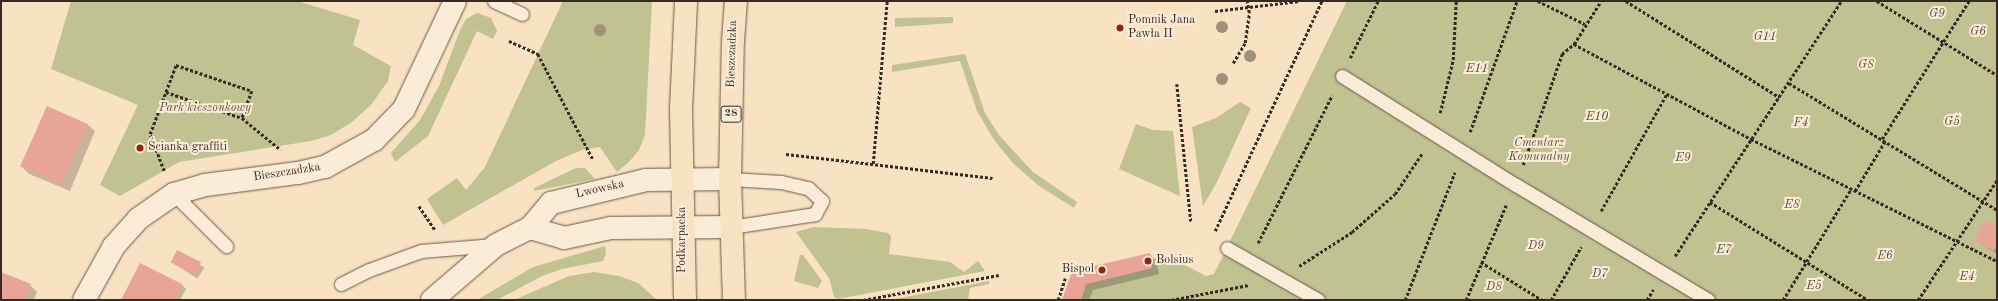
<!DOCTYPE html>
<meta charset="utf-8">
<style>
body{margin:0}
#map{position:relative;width:1998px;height:301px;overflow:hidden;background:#f9e2c1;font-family:"Old Standard TT",serif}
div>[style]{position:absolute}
.green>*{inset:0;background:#c0c291}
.shadow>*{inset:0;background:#0003;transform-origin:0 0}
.building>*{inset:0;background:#e8a496;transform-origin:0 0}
.path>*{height:2.5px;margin-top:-1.25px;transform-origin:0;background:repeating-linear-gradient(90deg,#362a24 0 3px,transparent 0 5px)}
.roads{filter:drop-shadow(0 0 1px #67584b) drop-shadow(0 0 1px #67584b)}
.service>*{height:13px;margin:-6.5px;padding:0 6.5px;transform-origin:6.5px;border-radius:6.5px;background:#fbecd7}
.minor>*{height:22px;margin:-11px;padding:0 11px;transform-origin:11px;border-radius:11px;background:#fbecd7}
.secondary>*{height:22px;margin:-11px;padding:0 11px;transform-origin:11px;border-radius:11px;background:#fbecd7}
.primary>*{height:22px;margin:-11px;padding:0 11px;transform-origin:11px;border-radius:11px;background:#f9e2c1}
.trees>*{width:12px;height:12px;margin:-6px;border-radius:50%;background:#a0927a}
.dots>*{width:11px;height:11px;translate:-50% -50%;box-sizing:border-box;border:2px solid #fbecd7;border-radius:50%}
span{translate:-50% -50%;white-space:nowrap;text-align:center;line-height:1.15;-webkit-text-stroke:4px #fbecd7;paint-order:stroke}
.shield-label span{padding:1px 3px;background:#fbecd7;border:1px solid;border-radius:3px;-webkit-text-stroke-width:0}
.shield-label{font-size:11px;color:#362a24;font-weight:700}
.park-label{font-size:12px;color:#58503f;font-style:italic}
.poi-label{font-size:12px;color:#362a24}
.left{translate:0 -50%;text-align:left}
.right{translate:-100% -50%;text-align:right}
.street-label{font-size:12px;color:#362a24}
.frame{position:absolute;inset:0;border:2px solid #362a24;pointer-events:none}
</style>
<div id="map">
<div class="green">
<div style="clip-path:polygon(71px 1px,297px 1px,360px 20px,353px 45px,391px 66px,388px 81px,371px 105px,352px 122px,331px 135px,311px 141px,179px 162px,120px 196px,100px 185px,138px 105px,51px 69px)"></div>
<div style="clip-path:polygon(563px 1px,652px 1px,645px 135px,639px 150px,629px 162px,617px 172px,600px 147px,582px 150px,556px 161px,443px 225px,427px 199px,457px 178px,466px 190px,485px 167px)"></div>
<div style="clip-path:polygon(1347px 1px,1997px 1px,1997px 300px,1081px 300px,1086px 284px,1152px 268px,1151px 259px,1167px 256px,1206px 276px,1214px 274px)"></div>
<div style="clip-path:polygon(477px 13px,491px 18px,497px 31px,493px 39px,477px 31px,428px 136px,395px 162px,391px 153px,420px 120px,439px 86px,460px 30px,466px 19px)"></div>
<div style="clip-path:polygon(953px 17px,953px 23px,895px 27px,895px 18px)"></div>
<div style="clip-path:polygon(965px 54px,985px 113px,999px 135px,1033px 172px,1077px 202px,1074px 208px,1039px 186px,1013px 163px,994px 140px,977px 111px,960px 61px,892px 72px,892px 65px)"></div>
<div style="clip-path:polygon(1240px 102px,1251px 108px,1217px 182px,1203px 206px,1192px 127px,1216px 118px)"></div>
<div style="clip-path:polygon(1136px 124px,1153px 130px,1173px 131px,1180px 196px,1119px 169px)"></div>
<div style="clip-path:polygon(576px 168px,585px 168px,595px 179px,534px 191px,534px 188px)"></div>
<div style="clip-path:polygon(814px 227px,866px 229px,888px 233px,891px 236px,889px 254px,950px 262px,964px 272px,978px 261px,985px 271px,838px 299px,834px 297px,829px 278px,796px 232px)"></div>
<div style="clip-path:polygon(605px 246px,606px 254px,603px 261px,562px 269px,542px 276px,497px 300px,477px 300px,533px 267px)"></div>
<div style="clip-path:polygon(800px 255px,803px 255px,822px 281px,818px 288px,794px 281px)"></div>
<div style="clip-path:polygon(594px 272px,619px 276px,638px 283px,657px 300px,514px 300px,569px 276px)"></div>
<div style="clip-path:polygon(989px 281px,989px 284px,970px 288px,968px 300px,890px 300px)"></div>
</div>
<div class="shadow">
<div style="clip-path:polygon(48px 108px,88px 125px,95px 131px,70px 191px,29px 174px,22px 167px)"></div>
<div style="clip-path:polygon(1997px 228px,1997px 254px,1976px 241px)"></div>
<div style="left:178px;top:251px;width:31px;height:13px;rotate:32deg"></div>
<div style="clip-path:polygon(1150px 254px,1156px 261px,1159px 274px,1093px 290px,1089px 300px,1063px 300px,1073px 272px)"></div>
<div style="clip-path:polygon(140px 264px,182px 285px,186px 289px,180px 300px,122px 300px)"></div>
<div style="clip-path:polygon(1px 273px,30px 285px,37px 292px,34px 300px,1px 300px)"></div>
</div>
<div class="building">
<div style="left:47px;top:106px;width:45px;height:66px;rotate:24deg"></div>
<div style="clip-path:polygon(1984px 220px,1997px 227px,1997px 246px,1994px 251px,1975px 241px)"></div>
<div style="left:177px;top:250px;width:27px;height:14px;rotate:27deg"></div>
<div style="clip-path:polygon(1150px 253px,1152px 268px,1086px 284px,1081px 300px,1062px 300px,1072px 271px)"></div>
<div style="clip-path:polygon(140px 263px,182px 284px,174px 300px,121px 300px)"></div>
<div style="clip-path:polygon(1px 272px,31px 284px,24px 300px,1px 300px)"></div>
</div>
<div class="path">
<div style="left:1538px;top:1px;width:52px;rotate:26.1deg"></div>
<div style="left:1626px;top:1px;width:181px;rotate:32.1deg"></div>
<div style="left:1877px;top:1px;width:141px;rotate:31.7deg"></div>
<div style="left:1215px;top:11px;width:85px;rotate:-6.8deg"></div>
<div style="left:509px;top:41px;width:32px;rotate:24deg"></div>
<div style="left:538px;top:54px;width:119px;rotate:62.4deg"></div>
<div style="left:1574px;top:44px;width:201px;rotate:28.2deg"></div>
<div style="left:1751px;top:139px;width:275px;rotate:26.4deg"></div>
<div style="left:1350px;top:58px;width:64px;rotate:-63.8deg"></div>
<div style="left:1233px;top:63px;width:23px;rotate:-59deg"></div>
<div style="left:1245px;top:43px;width:30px;rotate:-82deg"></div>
<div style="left:1249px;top:13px;width:12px;rotate:-99deg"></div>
<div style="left:1789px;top:83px;width:244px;rotate:31.4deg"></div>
<div style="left:1177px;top:84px;width:138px;rotate:84.2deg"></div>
<div style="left:166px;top:92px;width:80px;rotate:18.9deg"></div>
<div style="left:1440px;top:113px;width:55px;rotate:-76.2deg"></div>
<div style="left:1453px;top:60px;width:59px;rotate:-87.1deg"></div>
<div style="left:1470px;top:132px;width:139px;rotate:-70.3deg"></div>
<div style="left:1882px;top:139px;width:163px;rotate:-57.8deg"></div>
<div style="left:786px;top:154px;width:208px;rotate:6.6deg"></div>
<div style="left:873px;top:164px;width:164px;rotate:-85.1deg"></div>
<div style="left:1523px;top:165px;width:118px;rotate:-70.6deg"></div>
<div style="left:1562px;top:54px;width:16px;rotate:-40deg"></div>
<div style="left:1574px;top:44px;width:51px;rotate:-57.9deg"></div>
<div style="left:164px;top:171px;width:40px;rotate:-111deg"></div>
<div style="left:150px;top:134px;width:74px;rotate:-69.4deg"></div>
<div style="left:176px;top:65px;width:80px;rotate:18.9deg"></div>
<div style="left:252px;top:91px;width:29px;rotate:110deg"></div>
<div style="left:242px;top:118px;width:50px;rotate:39.4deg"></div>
<div style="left:1855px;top:191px;width:58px;rotate:-59deg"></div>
<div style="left:1710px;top:202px;width:186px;rotate:31.8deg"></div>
<div style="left:419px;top:206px;width:29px;rotate:56deg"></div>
<div style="left:1601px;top:211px;width:133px;rotate:-60.7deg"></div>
<div style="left:1215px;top:231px;width:254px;rotate:-65.1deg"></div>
<div style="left:1258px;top:243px;width:165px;rotate:-63.4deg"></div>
<div style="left:1675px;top:256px;width:304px;rotate:-56.9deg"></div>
<div style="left:1481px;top:262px;width:72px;rotate:31.9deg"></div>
<div style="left:1299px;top:266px;width:63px;rotate:-32.7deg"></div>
<div style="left:1352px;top:232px;width:57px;rotate:-41.5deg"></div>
<div style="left:1395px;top:194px;width:50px;rotate:-56.3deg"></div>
<div style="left:825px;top:300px;width:1px"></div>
<div style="left:863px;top:300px;width:138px;rotate:-10.4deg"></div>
<div style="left:1058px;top:300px;width:23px;rotate:-72deg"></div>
<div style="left:1171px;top:300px;width:79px;rotate:-10.9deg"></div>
<div style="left:1405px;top:300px;width:137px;rotate:-68.7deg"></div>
<div style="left:1466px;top:300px;width:105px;rotate:-67.1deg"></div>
<div style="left:1551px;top:300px;width:61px;rotate:-60.5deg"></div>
<div style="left:1647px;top:300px;width:12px;rotate:-59deg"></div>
<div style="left:1783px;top:300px;width:130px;rotate:-58.5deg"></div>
<div style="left:1918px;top:300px;width:144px;rotate:-56.6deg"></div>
</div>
<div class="roads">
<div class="service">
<div style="left:494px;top:1px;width:31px;rotate:25deg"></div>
<div style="left:1342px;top:76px;width:205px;rotate:32.1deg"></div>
<div style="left:1516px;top:185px;width:224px;rotate:30.9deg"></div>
<div style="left:730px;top:179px;width:51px;rotate:3.4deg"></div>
<div style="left:781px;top:182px;width:28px;rotate:13deg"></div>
<div style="left:808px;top:188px;width:19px;rotate:43deg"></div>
<div style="left:822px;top:201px;width:15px;rotate:118deg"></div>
<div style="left:815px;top:214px;width:85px;rotate:171.2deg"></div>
<div style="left:174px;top:194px;width:74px;rotate:45deg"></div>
<div style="left:1227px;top:248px;width:105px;rotate:29.7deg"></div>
<div style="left:341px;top:284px;width:31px;rotate:-27deg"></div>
<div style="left:369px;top:270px;width:55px;rotate:-20.1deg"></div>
<div style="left:421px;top:251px;width:74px;rotate:-4.6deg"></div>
</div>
<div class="minor">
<div style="left:84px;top:300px;width:62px;rotate:-60.9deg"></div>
<div style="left:114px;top:246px;width:36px;rotate:-48deg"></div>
<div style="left:138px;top:219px;width:44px;rotate:-34.8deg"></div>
<div style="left:174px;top:194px;width:32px;rotate:-16deg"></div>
<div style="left:205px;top:185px;width:94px;rotate:-7.4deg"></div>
<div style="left:298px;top:173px;width:28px;rotate:-13deg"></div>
<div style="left:325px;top:167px;width:56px;rotate:-28.9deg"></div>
<div style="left:374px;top:140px;width:43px;rotate:-45.9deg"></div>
<div style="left:404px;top:109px;width:119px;rotate:-64.7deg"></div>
</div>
<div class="secondary">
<div style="left:530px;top:228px;width:35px;rotate:16deg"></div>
<div style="left:564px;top:238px;width:48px;rotate:-12deg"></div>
<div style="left:611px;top:228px;width:120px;rotate:-0.5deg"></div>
<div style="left:432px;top:300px;width:84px;rotate:-40.7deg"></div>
<div style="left:496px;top:245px;width:38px;rotate:-27deg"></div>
<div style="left:530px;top:228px;width:33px;rotate:-50deg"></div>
<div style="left:551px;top:203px;width:98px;rotate:-13.6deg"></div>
<div style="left:646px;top:180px;width:84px;rotate:-0.7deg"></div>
</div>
<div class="primary">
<div style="left:685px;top:300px;width:191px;rotate:-91.2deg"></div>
<div style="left:681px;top:109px;width:108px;rotate:-87.3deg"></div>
<div style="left:734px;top:300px;width:121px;rotate:-91.9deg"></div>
<div style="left:730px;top:179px;width:138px;rotate:-88.8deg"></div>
<div style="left:733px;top:41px;width:40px;rotate:-85.7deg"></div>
</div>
</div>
<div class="trees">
<div style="left:1222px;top:27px"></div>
<div style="left:600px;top:30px"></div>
<div style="left:1250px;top:56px"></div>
<div style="left:1222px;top:79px"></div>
</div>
<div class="dots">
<div style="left:1120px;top:28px;background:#8f2418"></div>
<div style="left:140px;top:148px;background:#8f2418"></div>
<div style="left:1148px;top:261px;background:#8f2418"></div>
<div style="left:1102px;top:270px;background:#8f2418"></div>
</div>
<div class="shield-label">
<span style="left:731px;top:114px">28</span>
</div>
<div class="park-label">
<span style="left:1937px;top:15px">G9</span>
<span style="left:1978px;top:33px">G6</span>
<span style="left:1765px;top:38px">G11</span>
<span style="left:1866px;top:66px">G8</span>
<span style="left:1477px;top:70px">E11</span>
<span style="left:205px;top:109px">Park kieszonkowy</span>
<span style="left:1597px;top:118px">E10</span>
<span style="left:1952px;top:123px">G5</span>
<span style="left:1801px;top:124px">F4</span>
<span style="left:1539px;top:151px">Cmentarz<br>Komunalny</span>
<span style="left:1683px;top:159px">E9</span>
<span style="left:1792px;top:206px">E8</span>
<span style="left:1536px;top:247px">D9</span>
<span style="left:1724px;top:251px">E7</span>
<span style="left:1885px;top:257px">E6</span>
<span style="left:1600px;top:275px">D7</span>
<span style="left:1967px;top:278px">E4</span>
<span style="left:1814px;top:287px">E5</span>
<span style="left:1494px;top:288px">D8</span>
</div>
<div class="poi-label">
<span class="left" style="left:1128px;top:28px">Pomnik Jana<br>Pawła II</span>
<span class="left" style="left:148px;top:148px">Ścianka graffiti</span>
<span class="left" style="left:1156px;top:261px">Bolsius</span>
<span class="right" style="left:1094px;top:270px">Bispol</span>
</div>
<div class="street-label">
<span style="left:733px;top:54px;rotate:-88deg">Bieszczadzka</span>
<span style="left:287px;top:173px;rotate:-9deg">Bieszczadzka</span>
<span style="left:600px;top:190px;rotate:-13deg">Lwowska</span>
<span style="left:683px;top:240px;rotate:-90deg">Podkarpacka</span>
</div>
<div class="frame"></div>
</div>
